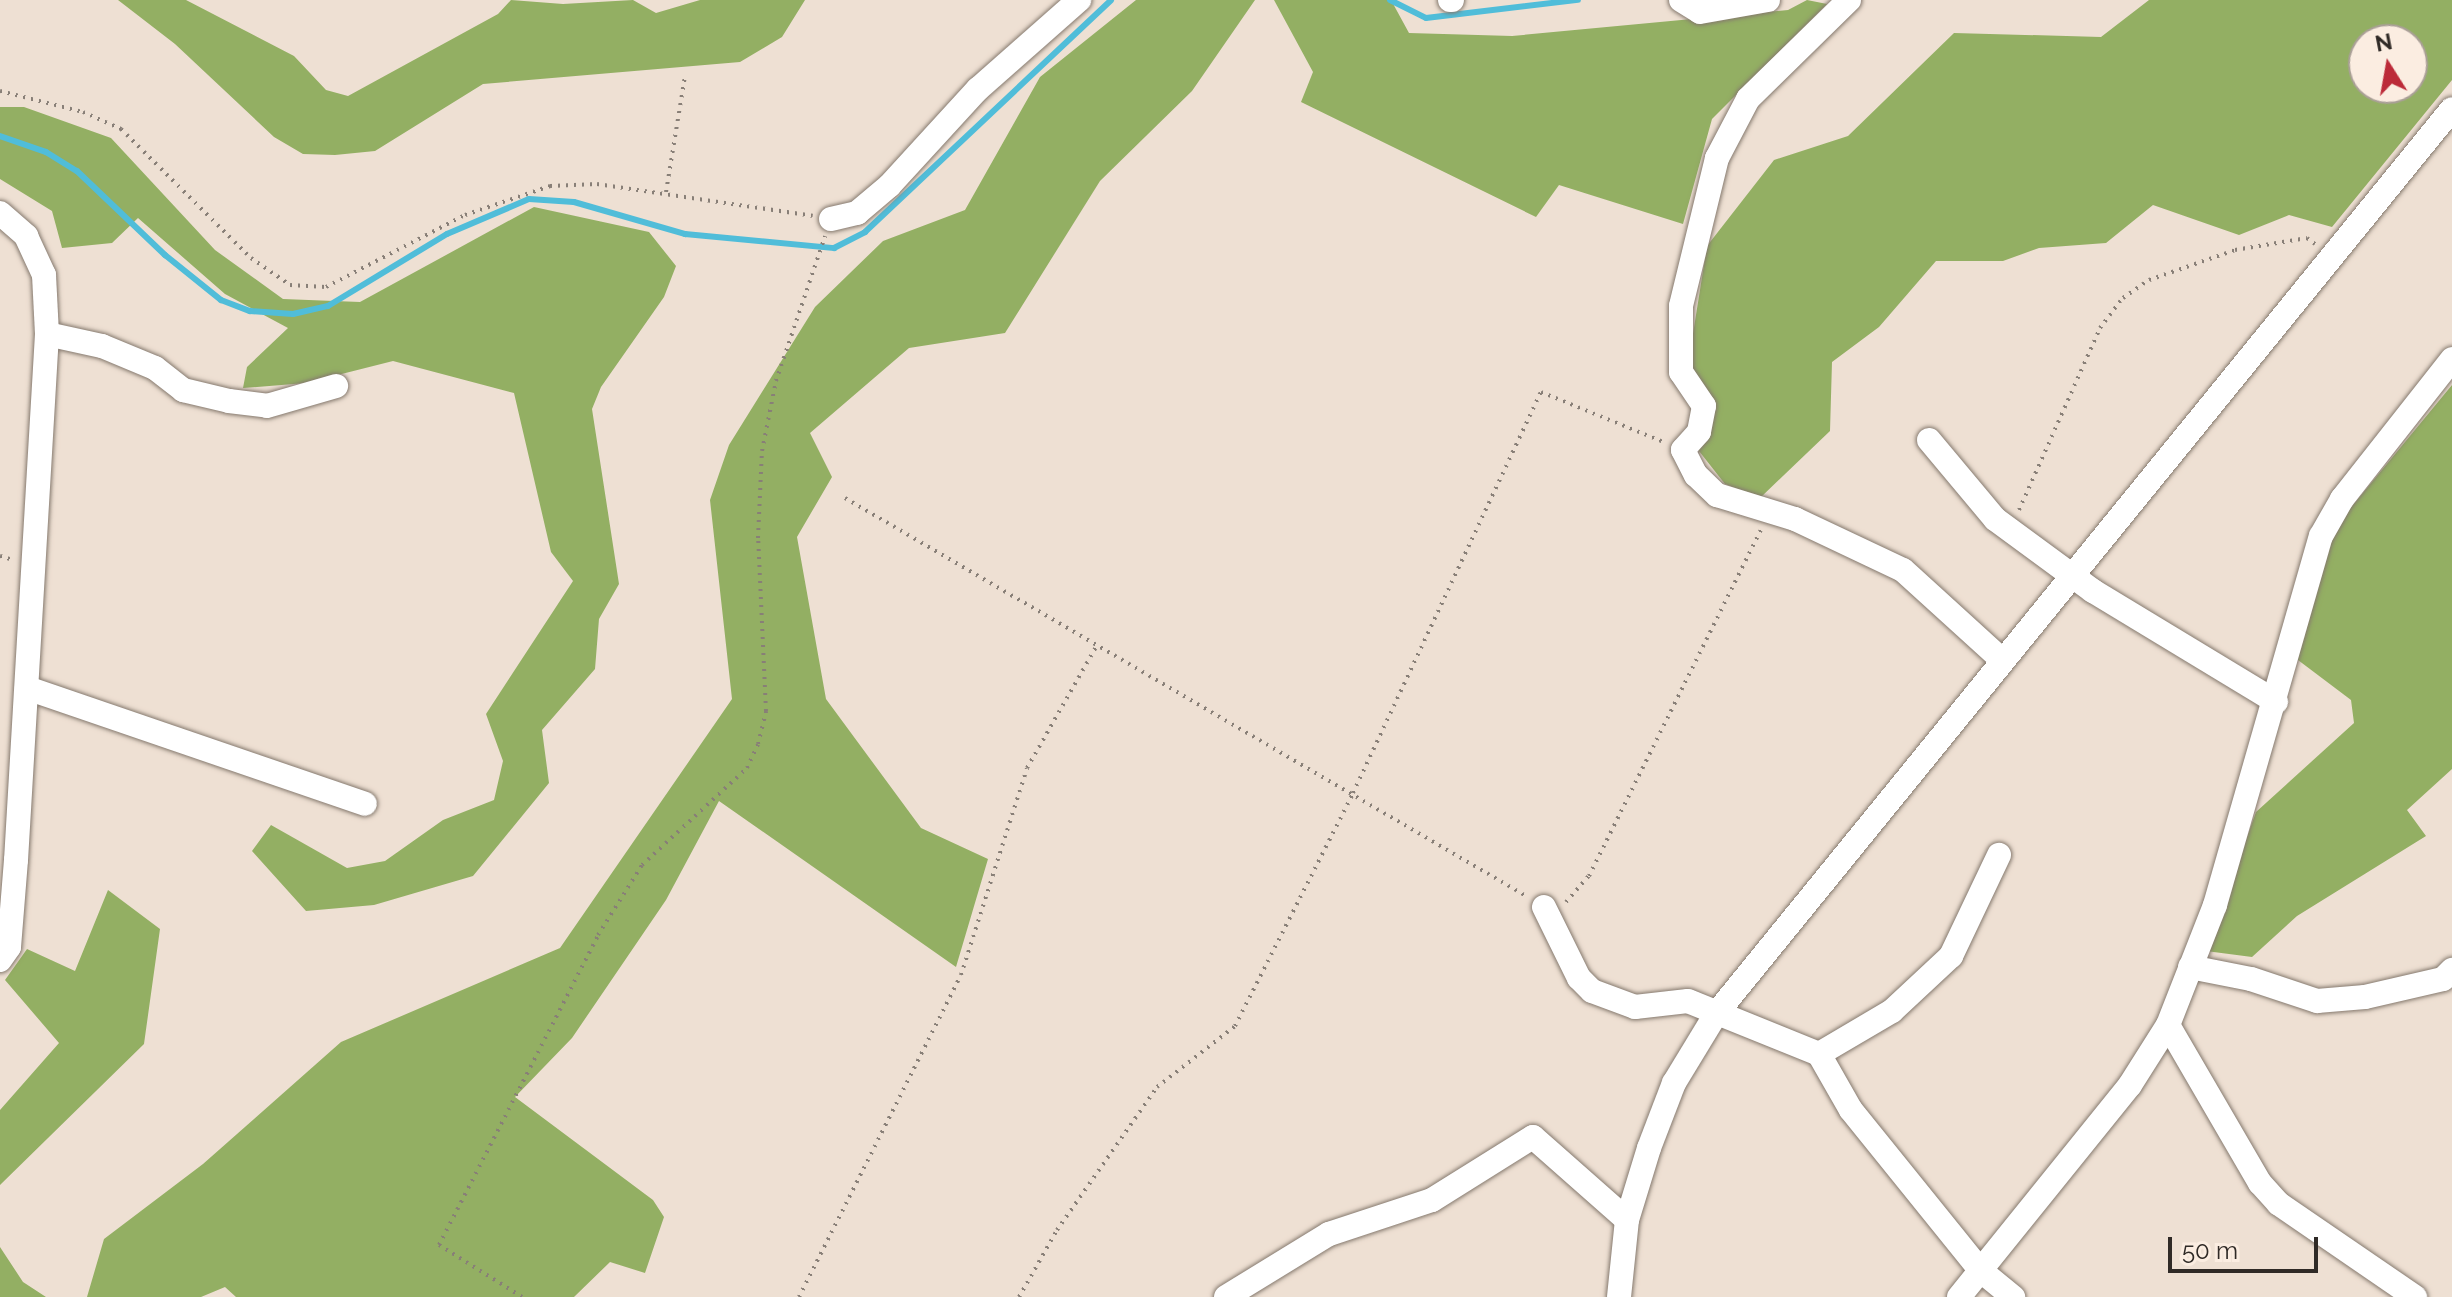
<!DOCTYPE html>
<style>
body{margin:0}
#map{position:relative;width:2452px;height:1297px;overflow:hidden;background:#eee0d3;font-family:Raleway,sans-serif}
div>[style]{position:absolute}
.forest>*{inset:0;background:#93af63}
.stream>*{height:6px;margin:-3px;padding:0 3px;transform-origin:3px;border-radius:3px;background:#50bdd9}
.path>*{height:4px;margin-top:-2px;transform-origin:0;background:repeating-linear-gradient(90deg,#887f77 0 2px,transparent 0 8px)}
.roads{filter:drop-shadow(0 0 2px #85796e) drop-shadow(0 0 2px #85796e)}
.minor>*{height:24px;margin:-12px;padding:0 12px;transform-origin:12px;border-radius:12px;background:#fff}
span{translate:-50% -50%;white-space:nowrap;text-align:center;line-height:1.15;-webkit-text-stroke:8px #fbede1;paint-order:stroke}
.north{position:absolute;left:2348px;top:24px;width:80px;height:80px;box-sizing:border-box;background:#fbede1;border:2px solid #a99f96;border-radius:50%;rotate:349deg;font-size:22px;font-weight:700;line-height:32px;text-align:center;color:#2f2a26}
.north::after{content:'';display:block;margin:auto;width:28px;height:36px;background:#bc2b39;clip-path:polygon(50% 0,100% 100%,50% 72%,0 100%)}
.scale{position:absolute;left:2168px;top:1237px;width:150px;height:36px;box-sizing:border-box;border:4px solid #2f2a26;border-top:0;padding-left:10px;font-size:24px;line-height:28px;white-space:nowrap;color:#2f2a26;-webkit-text-stroke:6px #fbede1;paint-order:stroke}
</style>
<div id="map">
<div class="forest">
<div style="clip-path:polygon(118px 0,186px 0,294px 56px,326px 90px,348px 96px,498px 14px,511px 0,563px 4px,633px 0,656px 13px,700px 0,805px 0,782px 37px,740px 62px,483px 84px,375px 151px,335px 155px,303px 154px,274px 137px,175px 44px)"></div>
<div style="clip-path:polygon(1136px 0,1255px 0,1192px 91px,1100px 181px,1005px 333px,909px 348px,810px 433px,832px 477px,797px 537px,826px 699px,921px 828px,988px 859px,956px 967px,719px 801px,666px 900px,572px 1038px,515px 1097px,653px 1200px,664px 1217px,645px 1273px,610px 1262px,574px 1297px,236px 1297px,225px 1287px,201px 1297px,87px 1297px,104px 1239px,203px 1164px,341px 1042px,560px 948px,732px 699px,710px 500px,729px 445px,815px 307px,883px 241px,965px 210px,1040px 77px)"></div>
<div style="clip-path:polygon(1274px 0,1391px 0,1409px 33px,1512px 36px,1788px 10px,1807px 0,1827px 4px,1712px 119px,1683px 224px,1559px 185px,1536px 217px,1301px 102px,1313px 72px)"></div>
<div style="clip-path:polygon(evenodd,2149px 0,2452px 0,2452px 80px,2332px 227px,2289px 215px,2239px 235px,2153px 205px,2106px 243px,2039px 248px,2003px 261px,1936px 261px,1879px 327px,1832px 362px,1830px 431px,1760px 498px,1725px 484px,1699px 451px,1711px 406px,1693px 375px,1692px 340px,1707px 246px,1774px 160px,1848px 136px,1954px 33px,2101px 37px,2149px 0,2364px 40px,2412px 40px,2412px 88px,2364px 88px,2364px 40px)"></div>
<div style="clip-path:polygon(0 107px,24px 107px,111px 138px,215px 250px,283px 299px,360px 302px,534px 207px,649px 232px,676px 266px,664px 297px,601px 387px,592px 409px,619px 584px,599px 619px,595px 669px,542px 730px,549px 783px,473px 876px,374px 905px,306px 911px,252px 851px,271px 825px,347px 868px,385px 861px,443px 820px,494px 800px,503px 761px,486px 714px,573px 581px,551px 552px,514px 393px,393px 361px,306px 383px,243px 388px,247px 367px,288px 328px,225px 294px,138px 218px,112px 243px,62px 248px,52px 211px,0 179px)"></div>
<div style="clip-path:polygon(2452px 385px,2452px 769px,2407px 810px,2426px 836px,2297px 916px,2252px 957px,2206px 951px,2256px 812px,2354px 723px,2351px 700px,2294px 657px,2325px 539px)"></div>
<div style="clip-path:polygon(108px 890px,160px 929px,144px 1044px,0 1185px,0 1110px,59px 1043px,5px 980px,27px 949px,75px 971px)"></div>
<div style="clip-path:polygon(0 1247px,23px 1282px,46px 1297px,0 1297px)"></div>
</div>
<div class="stream">
<div style="left:1390px;top:0;width:40px;rotate:26.6deg"></div>
<div style="left:1426px;top:18px;width:153px;rotate:-6.8deg"></div>
<div style="left:0;top:136px;width:49px;rotate:19.2deg"></div>
<div style="left:46px;top:152px;width:36px;rotate:32deg"></div>
<div style="left:77px;top:171px;width:122px;rotate:43.7deg"></div>
<div style="left:165px;top:255px;width:72px;rotate:38.8deg"></div>
<div style="left:221px;top:300px;width:31px;rotate:21deg"></div>
<div style="left:250px;top:311px;width:43px;rotate:4deg"></div>
<div style="left:293px;top:314px;width:36px;rotate:-13deg"></div>
<div style="left:328px;top:306px;width:139px;rotate:-31.2deg"></div>
<div style="left:447px;top:234px;width:89px;rotate:-23.1deg"></div>
<div style="left:529px;top:199px;width:45px;rotate:3.8deg"></div>
<div style="left:574px;top:202px;width:116px;rotate:16.1deg"></div>
<div style="left:685px;top:234px;width:150px;rotate:5.4deg"></div>
<div style="left:834px;top:248px;width:35px;rotate:-27deg"></div>
<div style="left:865px;top:232px;width:338px;rotate:-43.3deg"></div>
</div>
<div class="path">
<div style="left:0;top:91px;width:86px;rotate:14.2deg"></div>
<div style="left:83px;top:112px;width:42px;rotate:24.1deg"></div>
<div style="left:121px;top:129px;width:183px;rotate:44.8deg"></div>
<div style="left:251px;top:258px;width:47px;rotate:34.7deg"></div>
<div style="left:290px;top:285px;width:36px;rotate:3deg"></div>
<div style="left:326px;top:287px;width:157px;rotate:-27.4deg"></div>
<div style="left:465px;top:215px;width:90px;rotate:-18.8deg"></div>
<div style="left:550px;top:186px;width:47px;rotate:-2.4deg"></div>
<div style="left:597px;top:184px;width:218px;rotate:8.4deg"></div>
<div style="left:666px;top:192px;width:118px;rotate:-80.7deg"></div>
<div style="left:845px;top:498px;width:789px;rotate:30.3deg"></div>
<div style="left:2019px;top:510px;width:199px;rotate:-66deg"></div>
<div style="left:2100px;top:328px;width:38px;rotate:-53deg"></div>
<div style="left:2123px;top:298px;width:32px;rotate:-35deg"></div>
<div style="left:2149px;top:280px;width:91px;rotate:-19.2deg"></div>
<div style="left:2235px;top:250px;width:73px;rotate:-9.5deg"></div>
<div style="left:2307px;top:238px;width:10px;rotate:37deg"></div>
<div style="left:0;top:556px;width:14px;rotate:17deg"></div>
<div style="left:1566px;top:902px;width:35px;rotate:-49deg"></div>
<div style="left:1589px;top:876px;width:389px;rotate:-63.6deg"></div>
<div style="left:522px;top:1297px;width:98px;rotate:-147.9deg"></div>
<div style="left:439px;top:1245px;width:348px;rotate:-62.8deg"></div>
<div style="left:598px;top:935px;width:83px;rotate:-57.8deg"></div>
<div style="left:642px;top:865px;width:143px;rotate:-42.7deg"></div>
<div style="left:747px;top:768px;width:26px;rotate:-65deg"></div>
<div style="left:758px;top:744px;width:34px;rotate:-76deg"></div>
<div style="left:766px;top:711px;width:173px;rotate:-92.6deg"></div>
<div style="left:758px;top:538px;width:87px;rotate:-87.4deg"></div>
<div style="left:762px;top:451px;width:71px;rotate:-78.7deg"></div>
<div style="left:776px;top:381px;width:153px;rotate:-71.3deg"></div>
<div style="left:799px;top:1297px;width:360px;rotate:-63.3deg"></div>
<div style="left:961px;top:975px;width:217px;rotate:-72.3deg"></div>
<div style="left:1027px;top:768px;width:139px;rotate:-60.3deg"></div>
<div style="left:1019px;top:1297px;width:77px;rotate:-60.4deg"></div>
<div style="left:1057px;top:1230px;width:174px;rotate:-55deg"></div>
<div style="left:1157px;top:1087px;width:99px;rotate:-38deg"></div>
<div style="left:1235px;top:1026px;width:261px;rotate:-63.1deg"></div>
<div style="left:1353px;top:793px;width:443px;rotate:-64.9deg"></div>
<div style="left:1541px;top:392px;width:135px;rotate:22.2deg"></div>
</div>
<div class="roads">
<div class="minor">
<div style="left:1450px;top:0;width:2px"></div>
<div style="left:1681px;top:0;width:22px;rotate:32deg"></div>
<div style="left:1700px;top:12px;width:69px;rotate:-10deg"></div>
<div style="left:1849px;top:0;width:141px;rotate:135.6deg"></div>
<div style="left:1748px;top:99px;width:67px;rotate:117.7deg"></div>
<div style="left:1717px;top:158px;width:152px;rotate:103.7deg"></div>
<div style="left:1681px;top:306px;width:66px;rotate:90deg"></div>
<div style="left:1681px;top:372px;width:41px;rotate:55.9deg"></div>
<div style="left:1704px;top:406px;width:26px;rotate:101deg"></div>
<div style="left:1699px;top:432px;width:24px;rotate:132deg"></div>
<div style="left:1683px;top:450px;width:28px;rotate:63deg"></div>
<div style="left:1696px;top:475px;width:29px;rotate:44deg"></div>
<div style="left:1717px;top:495px;width:82px;rotate:17.1deg"></div>
<div style="left:1795px;top:519px;width:119px;rotate:25.3deg"></div>
<div style="left:1903px;top:570px;width:134px;rotate:42.3deg"></div>
<div style="left:0;top:213px;width:35px;rotate:41deg"></div>
<div style="left:26px;top:236px;width:43px;rotate:65.2deg"></div>
<div style="left:44px;top:275px;width:59px;rotate:87.1deg"></div>
<div style="left:47px;top:334px;width:527px;rotate:93.37deg"></div>
<div style="left:16px;top:860px;width:87px;rotate:94.6deg"></div>
<div style="left:9px;top:947px;width:16px;rotate:125deg"></div>
<div style="left:831px;top:219px;width:27px;rotate:-13deg"></div>
<div style="left:857px;top:213px;width:42px;rotate:-40.2deg"></div>
<div style="left:889px;top:186px;width:132px;rotate:-47.5deg"></div>
<div style="left:978px;top:89px;width:135px;rotate:-41.4deg"></div>
<div style="left:47px;top:334px;width:56px;rotate:12.3deg"></div>
<div style="left:102px;top:346px;width:57px;rotate:22.5deg"></div>
<div style="left:155px;top:368px;width:36px;rotate:38deg"></div>
<div style="left:183px;top:390px;width:47px;rotate:13.4deg"></div>
<div style="left:229px;top:401px;width:38px;rotate:7deg"></div>
<div style="left:267px;top:406px;width:72px;rotate:-16.2deg"></div>
<div style="left:1929px;top:440px;width:103px;rotate:50.1deg"></div>
<div style="left:1995px;top:519px;width:122px;rotate:36.3deg"></div>
<div style="left:2093px;top:591px;width:214px;rotate:31.2deg"></div>
<div style="left:27px;top:688px;width:357px;rotate:18.9deg"></div>
<div style="left:1544px;top:907px;width:79px;rotate:63.8deg"></div>
<div style="left:1579px;top:978px;width:18px;rotate:45deg"></div>
<div style="left:1592px;top:991px;width:46px;rotate:20.4deg"></div>
<div style="left:1635px;top:1007px;width:53px;rotate:-6.5deg"></div>
<div style="left:1688px;top:1001px;width:141px;rotate:22deg"></div>
<div style="left:1819px;top:1054px;width:64px;rotate:60.3deg"></div>
<div style="left:1851px;top:1110px;width:206px;rotate:51.1deg"></div>
<div style="left:1980px;top:1270px;width:43px;rotate:39.3deg"></div>
<div style="left:2190px;top:967px;width:62px;rotate:11.1deg"></div>
<div style="left:2251px;top:979px;width:70px;rotate:18.4deg"></div>
<div style="left:2317px;top:1001px;width:48px;rotate:-4.8deg"></div>
<div style="left:2365px;top:997px;width:80px;rotate:-13deg"></div>
<div style="left:2443px;top:979px;width:13px;rotate:-45deg"></div>
<div style="left:2168px;top:1025px;width:183px;rotate:59.8deg"></div>
<div style="left:2260px;top:1183px;width:28px;rotate:48deg"></div>
<div style="left:2279px;top:1204px;width:165px;rotate:34.4deg"></div>
<div style="left:1819px;top:1054px;width:85px;rotate:-30.5deg"></div>
<div style="left:1892px;top:1011px;width:81px;rotate:-43deg"></div>
<div style="left:1951px;top:956px;width:112px;rotate:-64.6deg"></div>
<div style="left:1226px;top:1297px;width:121px;rotate:-31.5deg"></div>
<div style="left:1329px;top:1234px;width:108px;rotate:-18.3deg"></div>
<div style="left:1432px;top:1200px;width:119px;rotate:-32deg"></div>
<div style="left:1533px;top:1137px;width:125px;rotate:41.4deg"></div>
<div style="left:1619px;top:1297px;width:77px;rotate:-84.1deg"></div>
<div style="left:1627px;top:1220px;width:75px;rotate:-73deg"></div>
<div style="left:1649px;top:1148px;width:70px;rotate:-69deg"></div>
<div style="left:1674px;top:1083px;width:81px;rotate:-58.7deg"></div>
<div style="left:1716px;top:1014px;width:1166px;rotate:-50.88deg"></div>
<div style="left:1959px;top:1297px;width:272px;rotate:-51.1deg"></div>
<div style="left:2130px;top:1085px;width:71px;rotate:-57.7deg"></div>
<div style="left:2168px;top:1025px;width:129px;rotate:-68.6deg"></div>
<div style="left:2215px;top:905px;width:384px;rotate:-74deg"></div>
<div style="left:2321px;top:536px;width:43px;rotate:-60.4deg"></div>
<div style="left:2342px;top:499px;width:178px;rotate:-51.8deg"></div>
</div>
</div>
<div class="north">N</div>
<div class="scale">50 m</div>
</div>
